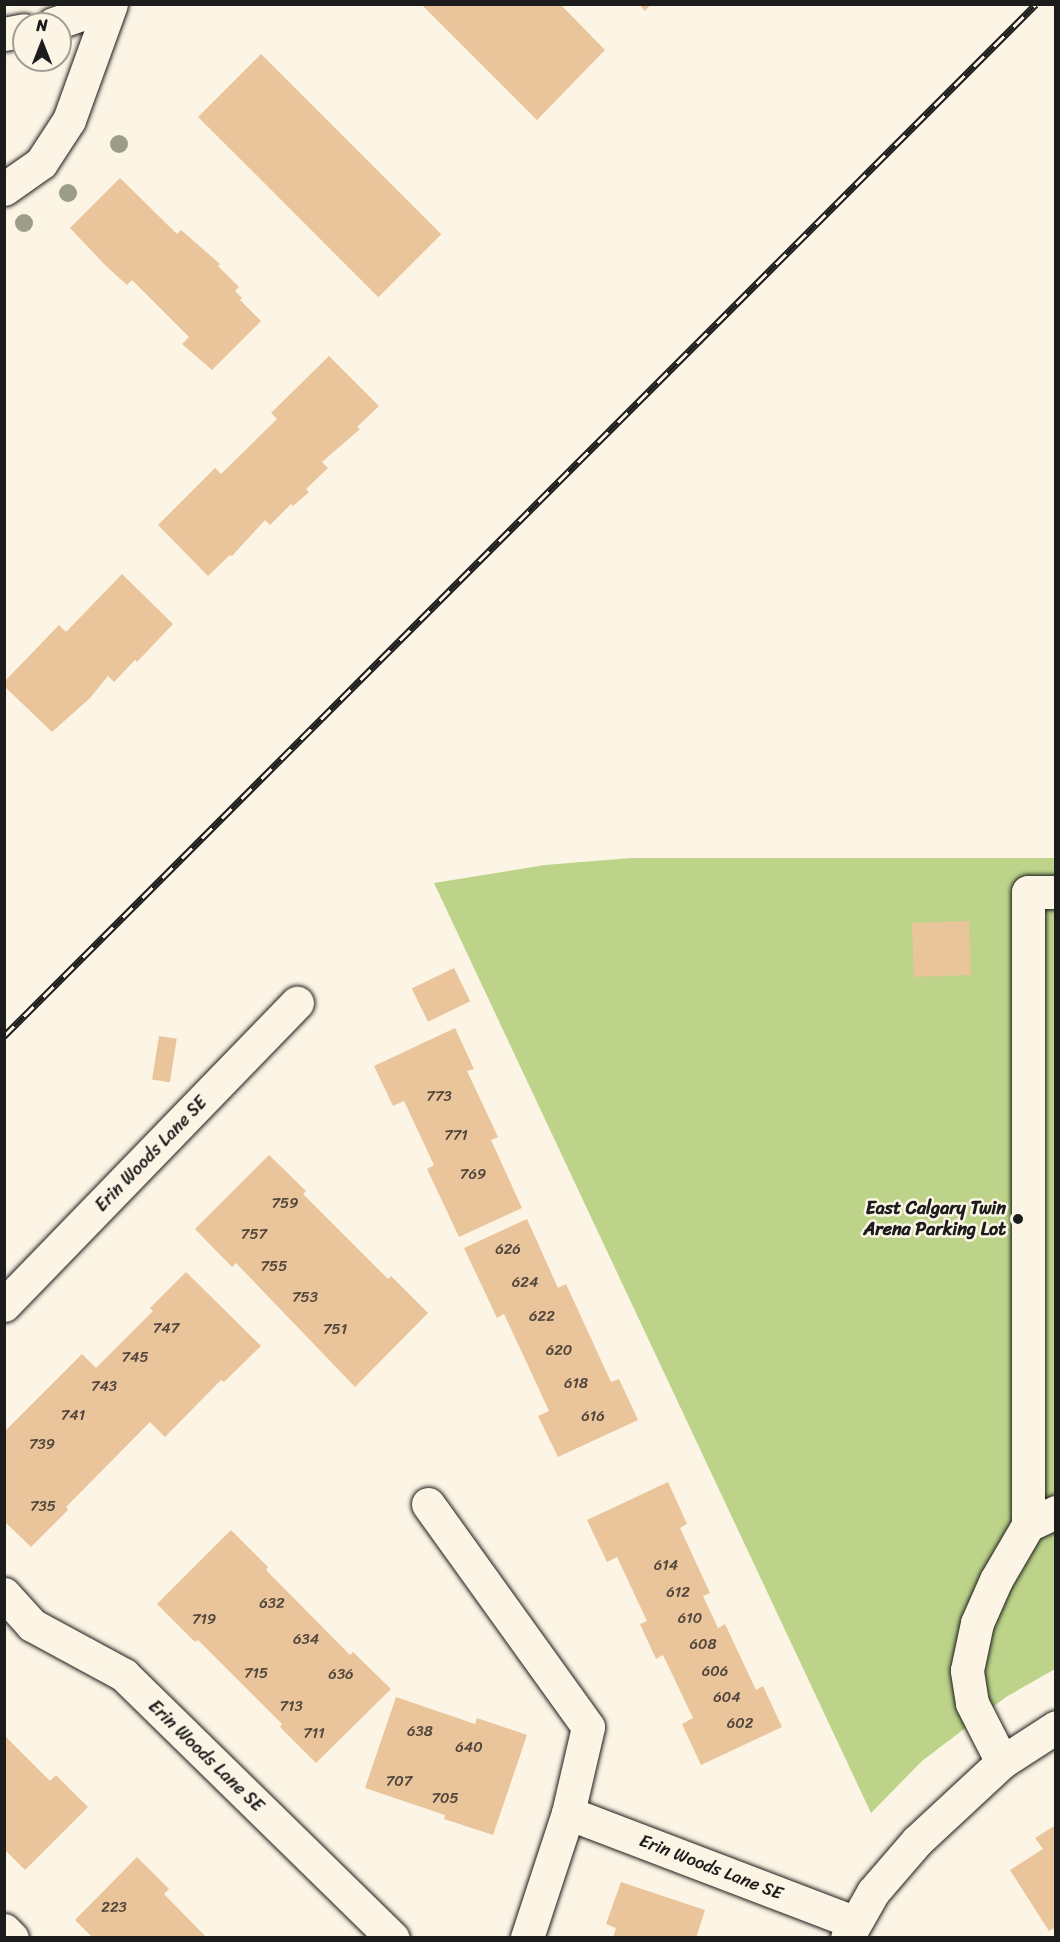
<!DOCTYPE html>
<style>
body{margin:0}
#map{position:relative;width:1060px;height:1942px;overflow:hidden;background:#fcf5e5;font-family:Sriracha,sans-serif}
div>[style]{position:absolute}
.green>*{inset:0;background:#bcd389}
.building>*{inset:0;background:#eac49a;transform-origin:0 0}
.roads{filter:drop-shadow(0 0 2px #1c1c1c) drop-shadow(0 0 2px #1c1c1c)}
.minor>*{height:33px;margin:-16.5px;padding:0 16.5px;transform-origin:16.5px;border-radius:16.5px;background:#fcf5e5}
.rail>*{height:7px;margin-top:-3.5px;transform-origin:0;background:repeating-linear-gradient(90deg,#fcf5e5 0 14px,#1c1c1c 0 28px);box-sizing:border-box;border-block:2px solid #1c1c1c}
.trees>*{width:18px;height:18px;margin:-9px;border-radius:50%;background:#9b9c89}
.dots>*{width:16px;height:16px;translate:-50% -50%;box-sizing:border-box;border:3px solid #fcf5e5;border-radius:50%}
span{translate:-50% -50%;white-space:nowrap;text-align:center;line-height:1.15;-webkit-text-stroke:5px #fcf5e5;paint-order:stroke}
.number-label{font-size:15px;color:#50463c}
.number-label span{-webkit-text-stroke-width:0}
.street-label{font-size:18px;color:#1c1c1c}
.poi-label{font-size:18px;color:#1c1c1c;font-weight:700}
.right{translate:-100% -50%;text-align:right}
.frame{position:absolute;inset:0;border:6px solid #1c1c1c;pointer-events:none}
.north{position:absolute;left:12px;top:12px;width:60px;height:60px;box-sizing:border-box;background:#fcf5e5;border:2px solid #a29e95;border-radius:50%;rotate:0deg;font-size:16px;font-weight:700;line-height:24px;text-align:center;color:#1c1c1c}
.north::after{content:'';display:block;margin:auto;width:21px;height:27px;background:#1c1c1c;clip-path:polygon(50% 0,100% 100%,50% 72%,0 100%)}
</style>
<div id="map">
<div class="green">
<div style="clip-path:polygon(631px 858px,1055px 858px,1055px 1669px,1006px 1697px,922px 1761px,871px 1813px,434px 883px,545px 865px)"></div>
</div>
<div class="building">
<div style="clip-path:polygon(421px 4px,560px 4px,605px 50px,537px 120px)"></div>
<div style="clip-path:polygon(639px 4px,651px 4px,645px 11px)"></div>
<div style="left:261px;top:54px;width:255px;height:89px;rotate:45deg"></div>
<div style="clip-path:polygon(120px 178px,177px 234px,181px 230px,220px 264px,218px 266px,239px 287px,235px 291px,242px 298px,240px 300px,261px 321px,212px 370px,182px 344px,189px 337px,132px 280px,127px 285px,107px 267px,70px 228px)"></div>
<div style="clip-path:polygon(329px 356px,379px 406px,357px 427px,360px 429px,322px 462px,328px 468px,306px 489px,309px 492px,293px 506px,291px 504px,270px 525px,265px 520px,232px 556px,230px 555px,208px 576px,158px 525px,215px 468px,221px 474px,277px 419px,271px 413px)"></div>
<div style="clip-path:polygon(122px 574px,173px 624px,137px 662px,135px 660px,114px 682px,108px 676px,90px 698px,52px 732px,4px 686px,4px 682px,59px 625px,66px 632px)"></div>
<div style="left:969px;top:921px;width:54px;height:57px;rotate:88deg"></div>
<div style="left:454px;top:968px;width:37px;height:47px;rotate:64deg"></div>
<div style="clip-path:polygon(455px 1028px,474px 1069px,467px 1071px,498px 1137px,491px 1140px,522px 1208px,459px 1237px,427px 1169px,434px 1165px,404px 1101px,393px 1106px,374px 1066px)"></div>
<div style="left:159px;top:1036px;width:18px;height:44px;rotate:9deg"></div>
<div style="clip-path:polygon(269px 1155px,306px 1191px,303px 1194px,388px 1279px,391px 1276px,428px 1313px,355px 1387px,236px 1263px,232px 1267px,195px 1229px)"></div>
<div style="clip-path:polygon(527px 1219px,558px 1288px,566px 1284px,611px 1382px,619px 1379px,638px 1420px,558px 1457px,538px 1416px,549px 1411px,504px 1314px,497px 1318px,464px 1248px)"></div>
<div style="clip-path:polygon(186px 1272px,261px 1346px,224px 1382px,221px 1380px,165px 1437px,150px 1422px,66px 1507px,68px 1510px,31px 1547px,4px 1521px,4px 1432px,82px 1354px,96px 1368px,153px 1311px,150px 1308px)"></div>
<div style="clip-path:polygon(668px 1482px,687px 1524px,680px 1528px,710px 1593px,703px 1596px,718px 1628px,725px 1624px,756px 1690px,763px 1686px,782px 1727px,701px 1765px,682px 1724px,693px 1718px,663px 1655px,656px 1659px,640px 1624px,647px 1621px,617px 1557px,607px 1562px,587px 1520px)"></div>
<div style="clip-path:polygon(231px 1530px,268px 1567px,266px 1570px,350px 1655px,353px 1652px,391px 1689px,316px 1763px,280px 1727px,282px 1724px,198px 1640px,195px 1642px,157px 1604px)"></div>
<div style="clip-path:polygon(396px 1697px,475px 1724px,477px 1718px,527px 1735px,493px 1835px,444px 1819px,445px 1815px,365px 1788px)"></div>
<div style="clip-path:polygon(4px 1735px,50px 1781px,56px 1775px,88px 1807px,25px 1870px,4px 1849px)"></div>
<div style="clip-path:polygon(1056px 1825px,1056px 1927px,1049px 1931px,1010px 1870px,1043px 1849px,1035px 1838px)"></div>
<div style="clip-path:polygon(137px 1857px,169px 1889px,164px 1894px,207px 1938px,93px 1938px,75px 1920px)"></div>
<div style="clip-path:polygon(621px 1882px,705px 1910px,696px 1938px,613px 1938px,616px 1928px,606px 1924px)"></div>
</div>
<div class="roads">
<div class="minor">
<div style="left:53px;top:24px;width:60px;rotate:-19.3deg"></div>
<div style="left:4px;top:34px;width:20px;rotate:-11deg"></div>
<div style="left:4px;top:189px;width:45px;rotate:-35.1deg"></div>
<div style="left:41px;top:163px;width:51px;rotate:-56.9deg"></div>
<div style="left:69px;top:120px;width:123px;rotate:-70.1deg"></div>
<div style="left:4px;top:1305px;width:421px;rotate:-45.9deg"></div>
<div style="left:428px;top:1504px;width:274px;rotate:54.3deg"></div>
<div style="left:588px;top:1727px;width:88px;rotate:103.1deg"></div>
<div style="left:568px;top:1813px;width:132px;rotate:108.2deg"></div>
<div style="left:1028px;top:1525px;width:31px;rotate:-25deg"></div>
<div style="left:4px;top:1594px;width:42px;rotate:47.9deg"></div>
<div style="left:32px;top:1625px;width:105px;rotate:28.5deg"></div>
<div style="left:124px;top:1675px;width:376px;rotate:44.4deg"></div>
<div style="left:1002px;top:1762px;width:66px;rotate:-117deg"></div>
<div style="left:972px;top:1703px;width:33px;rotate:-99deg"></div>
<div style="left:967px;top:1670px;width:48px;rotate:-78deg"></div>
<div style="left:977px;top:1623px;width:47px;rotate:-66.2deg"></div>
<div style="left:996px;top:1580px;width:64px;rotate:-59.8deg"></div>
<div style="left:1028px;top:1525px;width:633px;rotate:-90deg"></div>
<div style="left:1028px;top:892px;width:28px"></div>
<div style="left:568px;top:1813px;width:306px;rotate:20.9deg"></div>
<div style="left:4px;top:1930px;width:11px;rotate:45deg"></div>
<div style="left:847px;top:1938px;width:53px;rotate:-60.5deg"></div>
<div style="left:873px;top:1892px;width:67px;rotate:-49.2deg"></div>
<div style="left:917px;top:1841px;width:116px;rotate:-42.9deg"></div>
<div style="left:1002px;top:1762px;width:64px;rotate:-32.9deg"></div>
</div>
</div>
<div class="rail">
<div style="left:4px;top:1036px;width:1459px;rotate:-45deg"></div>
</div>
<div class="trees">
<div style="left:119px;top:144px"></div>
<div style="left:68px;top:193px"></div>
<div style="left:24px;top:223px"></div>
</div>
<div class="dots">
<div style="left:1018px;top:1219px;background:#1c1c1c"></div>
</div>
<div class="number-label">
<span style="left:439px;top:1097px">773</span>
<span style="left:456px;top:1136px">771</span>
<span style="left:473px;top:1175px">769</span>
<span style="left:285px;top:1204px">759</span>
<span style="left:254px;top:1235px">757</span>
<span style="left:508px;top:1250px">626</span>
<span style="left:274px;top:1267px">755</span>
<span style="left:525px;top:1283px">624</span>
<span style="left:305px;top:1298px">753</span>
<span style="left:542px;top:1317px">622</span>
<span style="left:166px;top:1329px">747</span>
<span style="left:335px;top:1330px">751</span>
<span style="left:559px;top:1351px">620</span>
<span style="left:135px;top:1358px">745</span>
<span style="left:576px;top:1384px">618</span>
<span style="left:104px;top:1387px">743</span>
<span style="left:73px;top:1416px">741</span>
<span style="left:593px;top:1417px">616</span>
<span style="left:42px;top:1445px">739</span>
<span style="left:43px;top:1507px">735</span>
<span style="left:666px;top:1566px">614</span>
<span style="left:678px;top:1593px">612</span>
<span style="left:272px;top:1604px">632</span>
<span style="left:690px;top:1619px">610</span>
<span style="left:204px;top:1620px">719</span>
<span style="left:306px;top:1640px">634</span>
<span style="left:703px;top:1645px">608</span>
<span style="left:715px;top:1672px">606</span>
<span style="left:256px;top:1674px">715</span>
<span style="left:341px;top:1675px">636</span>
<span style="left:727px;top:1698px">604</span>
<span style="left:291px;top:1707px">713</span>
<span style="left:740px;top:1724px">602</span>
<span style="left:420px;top:1732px">638</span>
<span style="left:314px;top:1734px">711</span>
<span style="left:469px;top:1748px">640</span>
<span style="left:399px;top:1782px">707</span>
<span style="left:445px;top:1799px">705</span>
<span style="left:114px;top:1908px">223</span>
</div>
<div class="street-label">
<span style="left:151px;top:1154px;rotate:-46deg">Erin Woods Lane SE</span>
<span style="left:206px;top:1756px;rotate:44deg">Erin Woods Lane SE</span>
<span style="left:711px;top:1867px;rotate:21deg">Erin Woods Lane SE</span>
</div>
<div class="poi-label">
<span class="right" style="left:1006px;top:1219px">East Calgary Twin<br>Arena Parking Lot</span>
</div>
<div class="frame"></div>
<div class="north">N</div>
</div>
